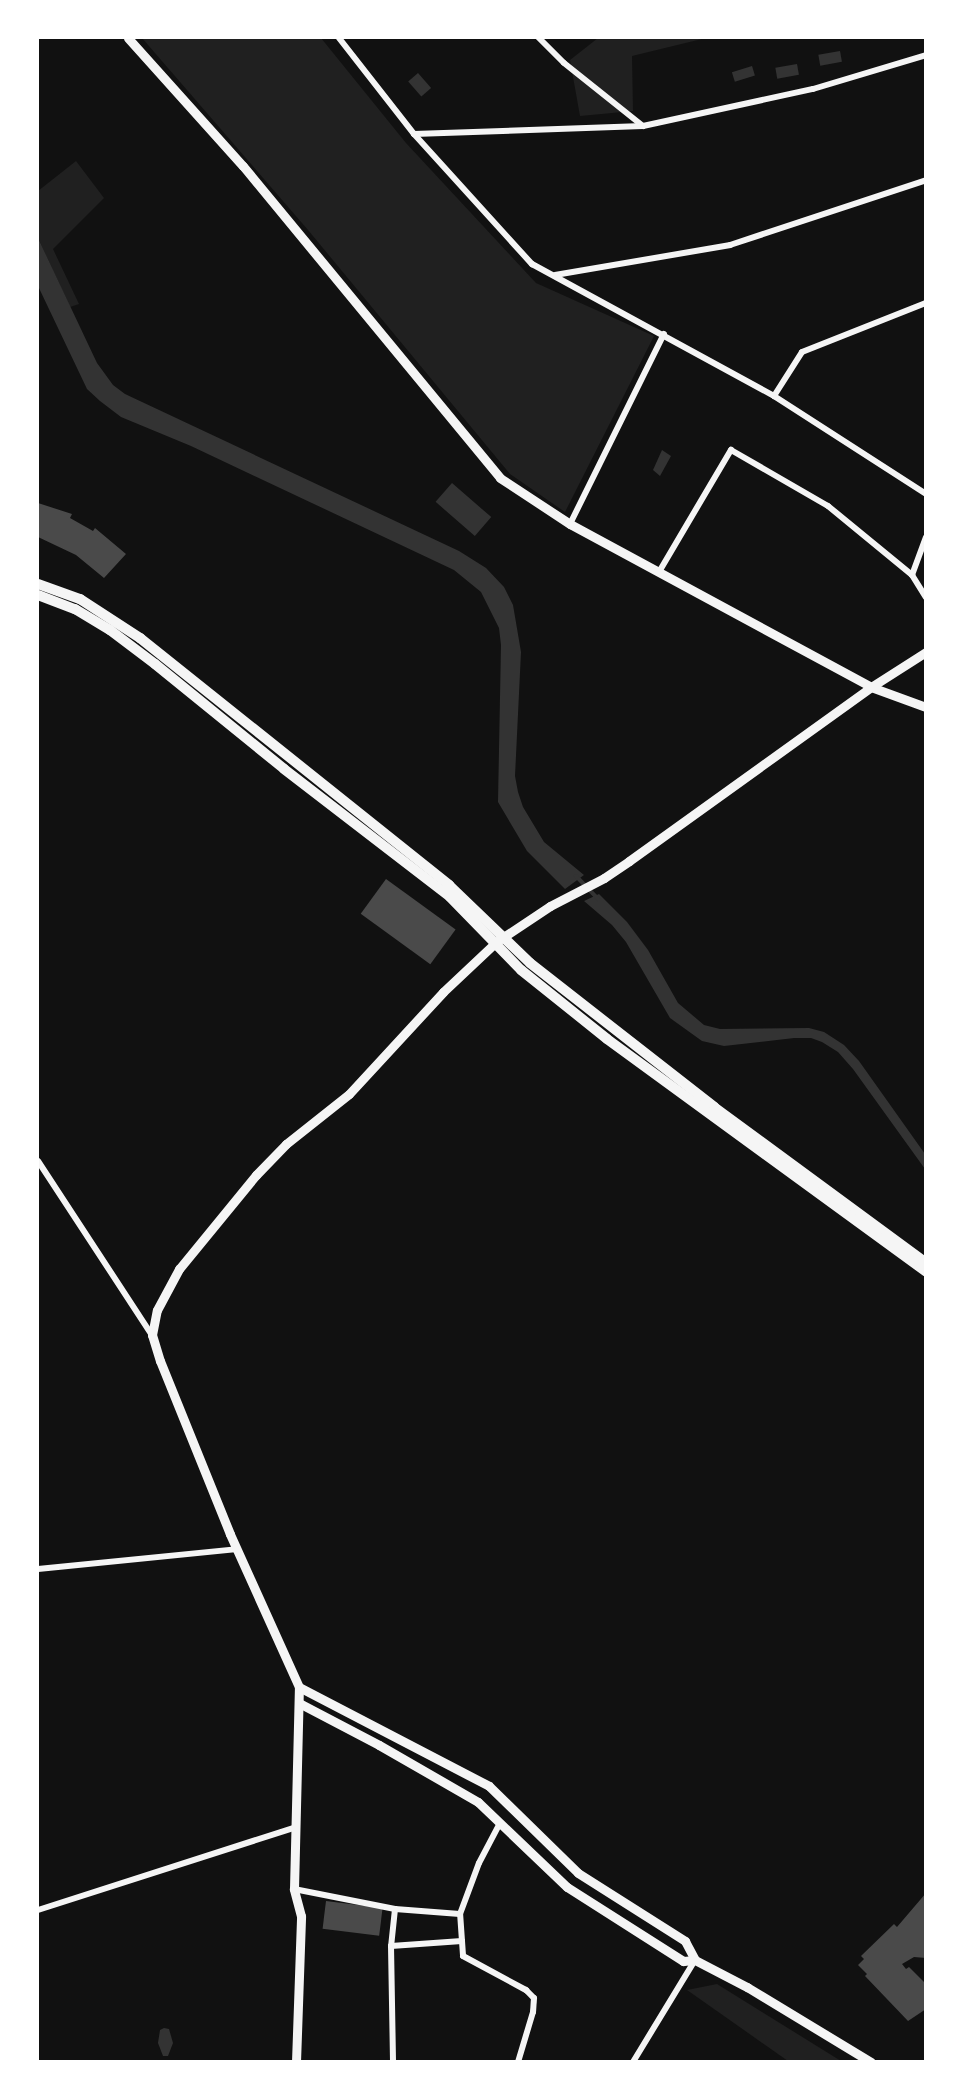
<!DOCTYPE html>
<style>
body{margin:0}
#map{position:relative;width:963px;height:2099px;overflow:hidden;background:#111;font-family:Inter,sans-serif}
div>[style]{position:absolute}
.green>*{inset:0;background:#202020}
.water>*{inset:0;background:#333;transform-origin:0 0}
.stream>*{height:4px;margin:-2px;padding:0 2px;transform-origin:2px;border-radius:2px;background:#333}
.building>*{inset:0;background:#4a4a4a;transform-origin:0 0}
.minor>*{height:6px;margin:-3px;padding:0 3px;transform-origin:3px;border-radius:3px;background:#f5f5f5}
.tertiary>*{height:9px;margin:-4.5px;padding:0 4.5px;transform-origin:4.5px;border-radius:4.5px;background:#f5f5f5}
.secondary>*{height:10px;margin:-5px;padding:0 5px;transform-origin:5px;border-radius:5px;background:#f5f5f5}
span{translate:-50% -50%;white-space:nowrap;text-align:center;line-height:1.15;-webkit-text-stroke:4.5px #fff;paint-order:stroke}
.frame{position:absolute;inset:0;border:39px solid #fff;pointer-events:none}
</style>
<div id="map">
<div class="green">
<div style="clip-path:polygon(142px 38px,321px 38px,406px 143px,536px 283px,654px 336px,565px 512px,510px 474px,308px 230px)"></div>
<div style="clip-path:polygon(598px 38px,706px 38px,632px 56px,633px 111px,580px 116px,570px 60px)"></div>
<div style="clip-path:polygon(76px 161px,104px 198px,53px 249px,79px 304px,70px 307px,38px 238px,38px 191px)"></div>
<div style="clip-path:polygon(717px 1984px,841px 2061px,788px 2061px,687px 1990px)"></div>
</div>
<div class="water">
<div style="left:840px;top:51px;width:11px;height:22px;rotate:80deg"></div>
<div style="left:797px;top:64px;width:11px;height:22px;rotate:80deg"></div>
<div style="left:752px;top:66px;width:10px;height:21px;rotate:73deg"></div>
<div style="left:418px;top:73px;width:20px;height:13px;rotate:49deg"></div>
<div style="clip-path:polygon(38px 238px,97px 363px,113px 385px,125px 394px,459px 551px,486px 568px,504px 587px,513px 605px,521px 652px,515px 776px,518px 792px,523px 807px,544px 842px,584px 875px,565px 889px,527px 851px,498px 802px,501px 645px,499px 628px,481px 592px,454px 570px,191px 446px,121px 417px,100px 401px,87px 389px,38px 286px)"></div>
<div style="clip-path:polygon(662px 450px,671px 456px,660px 476px,653px 470px)"></div>
<div style="left:452px;top:483px;width:52px;height:25px;rotate:41deg"></div>
<div style="clip-path:polygon(599px 894px,627px 922px,648px 950px,678px 1003px,704px 1025px,720px 1029px,809px 1028px,824px 1032px,844px 1045px,859px 1061px,925px 1154px,925px 1169px,853px 1069px,838px 1052px,822px 1042px,811px 1038px,794px 1038px,724px 1046px,702px 1041px,670px 1018px,626px 942px,612px 925px,584px 901px)"></div>
<div style="clip-path:polygon(164px 2028px,169px 2029px,173px 2043px,168px 2056px,163px 2056px,158px 2043px,160px 2030px)"></div>
</div>
<div class="stream">
<div style="left:576px;top:876px;width:32px;rotate:46deg"></div>
</div>
<div class="building">
<div style="clip-path:polygon(38px 503px,72px 514px,70px 518px,93px 531px,95px 528px,126px 554px,104px 578px,76px 555px,38px 537px)"></div>
<div style="left:386px;top:879px;width:86px;height:43px;rotate:36deg"></div>
<div style="clip-path:polygon(926px 1893px,926px 1958px,914px 1957px,902px 1964px,906px 1969px,909px 1967px,926px 1984px,926px 2009px,908px 2021px,865px 1976px,867px 1974px,858px 1965px,864px 1959px,861px 1956px,894px 1924px,897px 1927px)"></div>
<div style="left:326px;top:1901px;width:57px;height:28px;rotate:7deg"></div>
</div>
<div class="minor">
<div style="left:339px;top:38px;width:122px;rotate:52deg"></div>
<div style="left:414px;top:134px;width:176px;rotate:47.8deg"></div>
<div style="left:532px;top:264px;width:276px;rotate:28.6deg"></div>
<div style="left:774px;top:396px;width:181px;rotate:32.8deg"></div>
<div style="left:539px;top:38px;width:35px;rotate:45deg"></div>
<div style="left:564px;top:63px;width:101px;rotate:38.6deg"></div>
<div style="left:414px;top:134px;width:229px;rotate:-2deg"></div>
<div style="left:643px;top:126px;width:174px;rotate:-12.3deg"></div>
<div style="left:813px;top:89px;width:118px;rotate:-16.7deg"></div>
<div style="left:555px;top:275px;width:178px;rotate:-9.7deg"></div>
<div style="left:730px;top:245px;width:206px;rotate:-18.3deg"></div>
<div style="left:774px;top:396px;width:52px;rotate:-57.5deg"></div>
<div style="left:802px;top:352px;width:133px;rotate:-21.6deg"></div>
<div style="left:570px;top:524px;width:212px;rotate:-63.7deg"></div>
<div style="left:659px;top:572px;width:142px;rotate:-59.5deg"></div>
<div style="left:731px;top:450px;width:112px;rotate:30deg"></div>
<div style="left:828px;top:506px;width:109px;rotate:39.4deg"></div>
<div style="left:912px;top:575px;width:26px;rotate:58deg"></div>
<div style="left:912px;top:575px;width:40px;rotate:-69.8deg"></div>
<div style="left:38px;top:1161px;width:208px;rotate:56.8deg"></div>
<div style="left:38px;top:1569px;width:200px;rotate:-5.7deg"></div>
<div style="left:294px;top:1889px;width:103px;rotate:11.2deg"></div>
<div style="left:395px;top:1909px;width:37px;rotate:96deg"></div>
<div style="left:391px;top:1946px;width:71px;rotate:-4deg"></div>
<div style="left:462px;top:1941px;width:15px;rotate:86deg"></div>
<div style="left:463px;top:1956px;width:72px;rotate:28.4deg"></div>
<div style="left:526px;top:1990px;width:11px;rotate:45deg"></div>
<div style="left:534px;top:1998px;width:14px;rotate:94deg"></div>
<div style="left:533px;top:2012px;width:52px;rotate:106.7deg"></div>
<div style="left:395px;top:1909px;width:65px;rotate:4.4deg"></div>
<div style="left:38px;top:1910px;width:272px;rotate:-17.8deg"></div>
<div style="left:462px;top:1941px;width:27px;rotate:-94deg"></div>
<div style="left:460px;top:1914px;width:54px;rotate:-69.6deg"></div>
<div style="left:479px;top:1863px;width:45px;rotate:-62.3deg"></div>
<div style="left:391px;top:1946px;width:116px;rotate:89deg"></div>
<div style="left:633px;top:2062px;width:119px;rotate:-58.7deg"></div>
</div>
<div class="tertiary">
<div style="left:128px;top:38px;width:172px;rotate:48.1deg"></div>
<div style="left:243px;top:166px;width:404px;rotate:50.5deg"></div>
<div style="left:500px;top:478px;width:84px;rotate:33.3deg"></div>
<div style="left:570px;top:524px;width:342px;rotate:28.4deg"></div>
<div style="left:871px;top:687px;width:59px;rotate:20deg"></div>
<div style="left:299px;top:1687px;width:214px;rotate:27.5deg"></div>
<div style="left:489px;top:1786px;width:124px;rotate:44.3deg"></div>
<div style="left:578px;top:1873px;width:127px;rotate:32.4deg"></div>
<div style="left:685px;top:1941px;width:21px;rotate:62deg"></div>
<div style="left:299px;top:1703px;width:90px;rotate:27.7deg"></div>
<div style="left:379px;top:1745px;width:114px;rotate:29.9deg"></div>
<div style="left:478px;top:1802px;width:123px;rotate:43.7deg"></div>
<div style="left:567px;top:1887px;width:138px;rotate:32.5deg"></div>
<div style="left:683px;top:1961px;width:12px;rotate:-5deg"></div>
<div style="left:695px;top:1960px;width:59px;rotate:27.4deg"></div>
<div style="left:747px;top:1987px;width:145px;rotate:31.2deg"></div>
<div style="left:296px;top:2062px;width:146px;rotate:-88deg"></div>
<div style="left:301px;top:1916px;width:28px;rotate:-105deg"></div>
<div style="left:294px;top:1889px;width:202px;rotate:-88.6deg"></div>
<div style="left:299px;top:1687px;width:168px;rotate:-114.3deg"></div>
<div style="left:230px;top:1534px;width:187px;rotate:-112deg"></div>
<div style="left:160px;top:1361px;width:27px;rotate:-107deg"></div>
<div style="left:152px;top:1335px;width:25px;rotate:-79deg"></div>
<div style="left:157px;top:1310px;width:47px;rotate:-61.8deg"></div>
<div style="left:179px;top:1269px;width:122px;rotate:-50.7deg"></div>
<div style="left:256px;top:1175px;width:43px;rotate:-45.9deg"></div>
<div style="left:286px;top:1144px;width:80px;rotate:-38.4deg"></div>
<div style="left:349px;top:1094px;width:139px;rotate:-47.3deg"></div>
<div style="left:443px;top:992px;width:73px;rotate:-43.3deg"></div>
<div style="left:496px;top:942px;width:65px;rotate:-33.7deg"></div>
<div style="left:550px;top:906px;width:61px;rotate:-27.4deg"></div>
<div style="left:604px;top:878px;width:30px;rotate:-34deg"></div>
<div style="left:629px;top:861px;width:298px;rotate:-35.7deg"></div>
<div style="left:871px;top:687px;width:65px;rotate:-32.5deg"></div>
</div>
<div class="secondary">
<div style="left:38px;top:584px;width:45px;rotate:19.7deg"></div>
<div style="left:80px;top:599px;width:72px;rotate:33deg"></div>
<div style="left:140px;top:638px;width:396px;rotate:38.6deg"></div>
<div style="left:449px;top:885px;width:112px;rotate:43.9deg"></div>
<div style="left:530px;top:963px;width:234px;rotate:38deg"></div>
<div style="left:714px;top:1107px;width:263px;rotate:36.3deg"></div>
<div style="left:38px;top:595px;width:40px;rotate:21deg"></div>
<div style="left:75px;top:609px;width:41px;rotate:31deg"></div>
<div style="left:110px;top:630px;width:56px;rotate:37.1deg"></div>
<div style="left:155px;top:664px;width:166px;rotate:39.1deg"></div>
<div style="left:284px;top:769px;width:210px;rotate:37.6deg"></div>
<div style="left:450px;top:897px;width:102px;rotate:45.8deg"></div>
<div style="left:521px;top:970px;width:110px;rotate:38.7deg"></div>
<div style="left:607px;top:1039px;width:395px;rotate:36.1deg"></div>
</div>
<div class="frame"></div>
</div>
